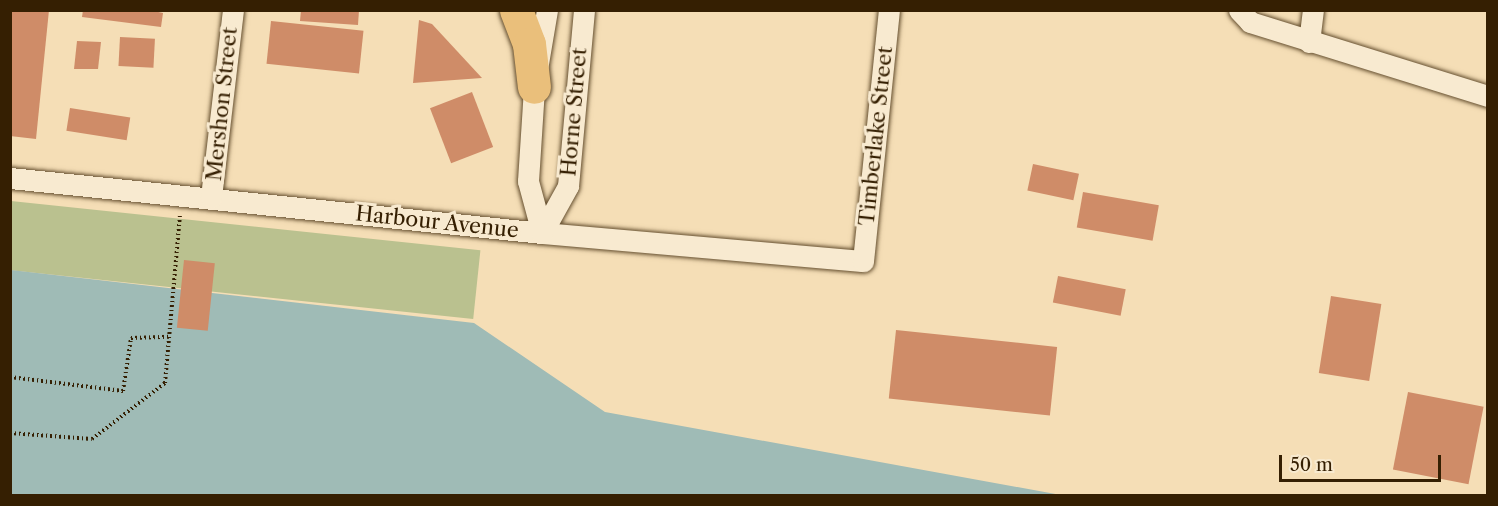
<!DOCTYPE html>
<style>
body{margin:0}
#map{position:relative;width:1498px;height:506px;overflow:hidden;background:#f5deb6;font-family:"Libre Caslon Text",serif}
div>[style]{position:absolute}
.green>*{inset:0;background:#bac18f;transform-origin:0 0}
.water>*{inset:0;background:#9fbbb6}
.building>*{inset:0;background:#cf8c68;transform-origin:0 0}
.path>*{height:4px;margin-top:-2px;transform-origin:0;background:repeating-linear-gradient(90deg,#351f02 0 1.5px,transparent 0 4.5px)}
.roads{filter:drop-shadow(0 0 2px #654f2f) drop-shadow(0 0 2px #654f2f)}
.street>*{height:21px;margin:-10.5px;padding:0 10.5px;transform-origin:10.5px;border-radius:10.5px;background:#f8ead0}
.highway>*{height:33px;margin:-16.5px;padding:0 16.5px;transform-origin:16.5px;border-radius:16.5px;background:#eabf7b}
span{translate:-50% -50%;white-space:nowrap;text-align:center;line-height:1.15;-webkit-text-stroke:6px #f8ead0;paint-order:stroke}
.street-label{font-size:21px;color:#351f02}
.frame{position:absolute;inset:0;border:12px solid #351f02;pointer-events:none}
.scale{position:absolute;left:1279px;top:455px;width:162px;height:27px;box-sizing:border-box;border:3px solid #351f02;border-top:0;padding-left:8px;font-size:18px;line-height:21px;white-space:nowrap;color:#351f02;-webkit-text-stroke:4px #f8ead0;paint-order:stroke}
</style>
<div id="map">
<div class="green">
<div style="left:11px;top:201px;width:472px;height:69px;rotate:6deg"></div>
</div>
<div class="water">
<div style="clip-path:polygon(11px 270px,474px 323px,605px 412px,1061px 495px,11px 496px)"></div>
</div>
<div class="building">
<div style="clip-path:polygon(10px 10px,49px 10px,36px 139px,10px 136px)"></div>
<div style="clip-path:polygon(83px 10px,149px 10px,163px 13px,161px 27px,82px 17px)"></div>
<div style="clip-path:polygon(301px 10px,359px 10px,358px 25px,300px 21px)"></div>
<div style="clip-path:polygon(419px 20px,432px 24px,482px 78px,413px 83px)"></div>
<div style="left:271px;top:21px;width:93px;height:43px;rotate:6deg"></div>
<div style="left:120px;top:37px;width:35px;height:29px;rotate:3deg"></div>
<div style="clip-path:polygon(77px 41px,101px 42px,98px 69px,74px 69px)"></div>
<div style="left:472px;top:92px;width:59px;height:45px;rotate:69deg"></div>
<div style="left:70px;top:108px;width:61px;height:23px;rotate:9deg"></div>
<div style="left:1033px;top:164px;width:47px;height:27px;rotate:12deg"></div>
<div style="left:1083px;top:192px;width:77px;height:36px;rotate:10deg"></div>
<div style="left:184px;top:260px;width:31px;height:68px;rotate:6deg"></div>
<div style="left:1058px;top:276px;width:69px;height:27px;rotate:11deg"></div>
<div style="left:1331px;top:296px;width:51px;height:78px;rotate:9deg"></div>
<div style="left:896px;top:330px;width:162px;height:69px;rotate:6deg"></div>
<div style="left:1408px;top:392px;width:77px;height:79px;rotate:11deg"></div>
</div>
<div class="path">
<div style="left:10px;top:377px;width:114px;rotate:7.1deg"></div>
<div style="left:123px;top:391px;width:54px;rotate:-81.4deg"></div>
<div style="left:131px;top:338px;width:38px;rotate:-2deg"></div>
<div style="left:10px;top:433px;width:82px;rotate:4.2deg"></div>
<div style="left:92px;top:439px;width:92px;rotate:-37.5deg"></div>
<div style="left:165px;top:383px;width:168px;rotate:-84.9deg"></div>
</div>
<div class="roads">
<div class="street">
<div style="left:1239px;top:10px;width:16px;rotate:47deg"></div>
<div style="left:1250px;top:22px;width:249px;rotate:17.3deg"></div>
<div style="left:1309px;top:42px;width:32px;rotate:-83deg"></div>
<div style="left:10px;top:178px;width:535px;rotate:5.9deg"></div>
<div style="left:542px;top:233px;width:322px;rotate:5deg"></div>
<div style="left:863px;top:261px;width:252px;rotate:-84.1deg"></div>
<div style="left:211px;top:197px;width:188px;rotate:-83.3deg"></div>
<div style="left:542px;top:233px;width:54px;rotate:-61deg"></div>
<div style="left:568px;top:186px;width:177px;rotate:-84.8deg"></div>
<div style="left:542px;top:233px;width:54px;rotate:-105.1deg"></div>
<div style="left:528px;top:181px;width:94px;rotate:-86.3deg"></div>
<div style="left:534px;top:87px;width:78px;rotate:-80.4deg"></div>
</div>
<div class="highway">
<div style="left:516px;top:10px;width:36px;rotate:69deg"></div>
<div style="left:529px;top:44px;width:43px;rotate:83.4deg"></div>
</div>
</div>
<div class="street-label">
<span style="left:222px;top:104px;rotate:-84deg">Mershon Street</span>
<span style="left:574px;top:112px;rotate:-85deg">Horne Street</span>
<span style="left:876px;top:136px;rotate:-84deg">Timberlake Street</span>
<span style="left:437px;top:222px;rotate:6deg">Harbour Avenue</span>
</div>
<div class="frame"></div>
<div class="scale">50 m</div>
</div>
